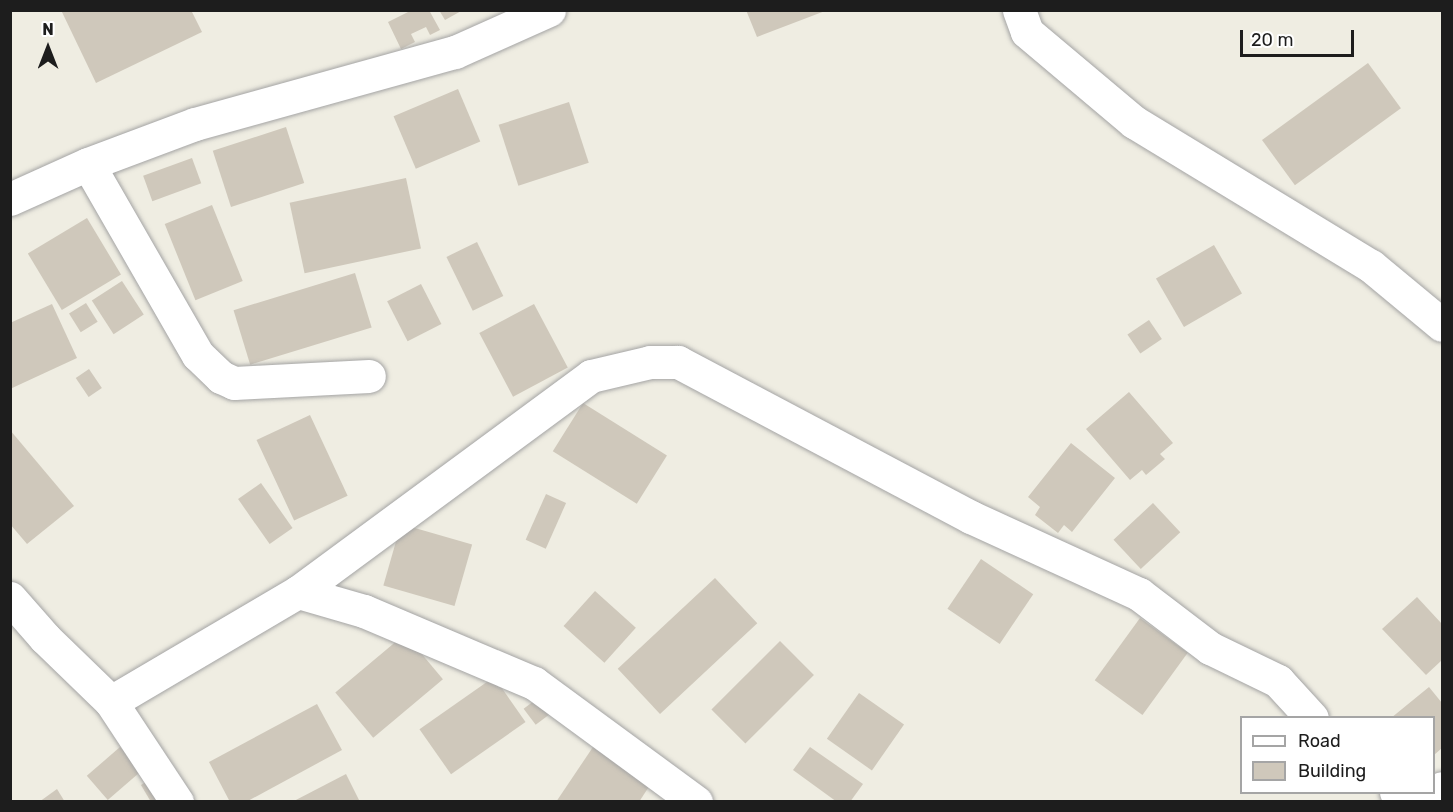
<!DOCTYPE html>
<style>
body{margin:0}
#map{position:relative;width:1453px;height:812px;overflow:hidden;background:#efede2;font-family:Rubik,sans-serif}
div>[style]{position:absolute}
.building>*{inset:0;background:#cfc8bb;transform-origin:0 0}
.roads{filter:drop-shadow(0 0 2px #a4a4a4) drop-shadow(0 0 2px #a4a4a4)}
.minor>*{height:33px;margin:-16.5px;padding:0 16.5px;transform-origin:16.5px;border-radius:16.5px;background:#fff}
span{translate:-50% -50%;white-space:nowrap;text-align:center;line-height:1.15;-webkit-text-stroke:6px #fff;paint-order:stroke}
.frame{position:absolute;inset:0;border:12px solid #1d1d1d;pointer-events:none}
.legend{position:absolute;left:1240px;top:716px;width:195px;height:78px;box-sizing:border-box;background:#fff;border:2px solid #a5a5a5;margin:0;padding:8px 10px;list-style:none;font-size:18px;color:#1d1d1d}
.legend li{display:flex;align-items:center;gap:12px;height:30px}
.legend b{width:30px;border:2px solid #a5a5a5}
.north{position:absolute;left:18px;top:18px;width:60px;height:60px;-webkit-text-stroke:4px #fff;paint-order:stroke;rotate:0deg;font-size:16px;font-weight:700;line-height:24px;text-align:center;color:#1d1d1d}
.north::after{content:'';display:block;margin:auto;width:21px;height:27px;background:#1d1d1d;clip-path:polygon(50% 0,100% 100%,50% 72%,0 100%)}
.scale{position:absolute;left:1240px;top:30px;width:114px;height:27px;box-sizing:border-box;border:3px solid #1d1d1d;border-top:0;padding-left:8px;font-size:18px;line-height:21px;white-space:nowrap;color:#1d1d1d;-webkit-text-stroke:4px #fff;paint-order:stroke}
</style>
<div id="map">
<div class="building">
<div style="clip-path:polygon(61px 10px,191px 10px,202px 32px,96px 83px)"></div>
<div style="clip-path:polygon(412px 10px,429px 10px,440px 30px,430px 35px,426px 27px,411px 34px,415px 42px,401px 49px,388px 22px)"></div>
<div style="clip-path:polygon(439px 10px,463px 10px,445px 20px)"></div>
<div style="clip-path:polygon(746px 10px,825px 10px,825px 11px,757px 37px)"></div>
<div style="left:1368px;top:63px;width:56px;height:131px;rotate:54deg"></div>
<div style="left:458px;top:89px;width:57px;height:70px;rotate:67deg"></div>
<div style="left:569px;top:102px;width:64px;height:74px;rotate:72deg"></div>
<div style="left:286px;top:127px;width:59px;height:77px;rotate:72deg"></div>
<div style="left:192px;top:158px;width:27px;height:52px;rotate:70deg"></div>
<div style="left:406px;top:178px;width:72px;height:119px;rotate:78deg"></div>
<div style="left:212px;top:205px;width:82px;height:51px;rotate:68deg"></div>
<div style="left:87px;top:218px;width:66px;height:69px;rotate:59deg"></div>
<div style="left:477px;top:242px;width:60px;height:34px;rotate:64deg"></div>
<div style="left:1214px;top:245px;width:56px;height:67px;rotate:60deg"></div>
<div style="left:355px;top:273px;width:57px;height:127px;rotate:73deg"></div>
<div style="left:122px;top:281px;width:40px;height:36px;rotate:57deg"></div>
<div style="left:421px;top:284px;width:45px;height:38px;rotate:63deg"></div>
<div style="left:86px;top:303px;width:22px;height:20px;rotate:58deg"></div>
<div style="clip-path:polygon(52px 304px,77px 358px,10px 389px,10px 323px)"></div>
<div style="left:534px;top:304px;width:72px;height:62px;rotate:62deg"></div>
<div style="left:1149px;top:320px;width:23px;height:26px;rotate:56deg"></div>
<div style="left:89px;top:369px;width:23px;height:16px;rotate:56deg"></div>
<div style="clip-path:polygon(1129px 392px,1173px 443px,1160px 454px,1165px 459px,1146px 475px,1142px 470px,1130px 480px,1086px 429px)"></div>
<div style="left:583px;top:403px;width:99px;height:57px;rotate:32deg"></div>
<div style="left:310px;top:415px;width:89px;height:59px;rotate:65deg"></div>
<div style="clip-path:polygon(10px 430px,74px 506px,27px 544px,10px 524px)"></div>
<div style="clip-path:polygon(1071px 443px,1115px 478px,1072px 532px,1064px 525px,1058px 533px,1035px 515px,1040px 507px,1028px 497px)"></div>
<div style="left:261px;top:483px;width:55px;height:28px;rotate:55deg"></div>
<div style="left:546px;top:494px;width:22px;height:50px;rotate:24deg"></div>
<div style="left:1153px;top:503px;width:40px;height:54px;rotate:47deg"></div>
<div style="left:401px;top:524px;width:74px;height:64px;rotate:16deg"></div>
<div style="left:981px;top:559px;width:63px;height:60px;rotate:34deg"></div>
<div style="left:715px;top:578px;width:62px;height:133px;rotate:47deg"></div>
<div style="left:595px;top:591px;width:55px;height:47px;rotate:42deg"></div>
<div style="clip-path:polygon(1417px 597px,1442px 624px,1442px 660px,1426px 675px,1382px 629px)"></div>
<div style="left:1140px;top:618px;width:59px;height:77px;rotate:36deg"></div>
<div style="left:405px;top:634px;width:59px;height:91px;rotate:50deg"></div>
<div style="left:780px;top:641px;width:48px;height:97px;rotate:45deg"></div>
<div style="left:494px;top:677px;width:55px;height:91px;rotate:55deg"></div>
<div style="clip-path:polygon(1429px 687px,1442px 703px,1442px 748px,1434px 755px,1434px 718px,1391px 718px)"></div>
<div style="left:546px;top:692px;width:20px;height:28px;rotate:53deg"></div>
<div style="left:859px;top:693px;width:55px;height:56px;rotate:35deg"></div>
<div style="clip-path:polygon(317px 704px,342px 750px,246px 802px,230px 802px,209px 762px)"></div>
<div style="left:120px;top:747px;width:32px;height:44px;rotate:49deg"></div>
<div style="clip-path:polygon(593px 747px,650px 785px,639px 802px,556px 802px)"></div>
<div style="clip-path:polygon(810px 747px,863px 784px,850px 802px,837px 802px,793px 770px)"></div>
<div style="clip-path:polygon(346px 774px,360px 802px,292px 802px)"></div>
<div style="clip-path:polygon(153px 777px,168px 802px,151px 802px,141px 785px)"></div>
<div style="clip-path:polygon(57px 789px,65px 802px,39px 802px)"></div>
</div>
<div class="roads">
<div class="minor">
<div style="left:1019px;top:10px;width:23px;rotate:70deg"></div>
<div style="left:1027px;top:32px;width:140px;rotate:40.1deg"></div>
<div style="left:1134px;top:122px;width:277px;rotate:31.3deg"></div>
<div style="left:1371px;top:266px;width:92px;rotate:39.7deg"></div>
<div style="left:88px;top:164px;width:220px;rotate:60.1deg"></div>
<div style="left:198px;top:355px;width:32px;rotate:44deg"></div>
<div style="left:221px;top:377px;width:14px;rotate:25deg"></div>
<div style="left:234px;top:383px;width:135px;rotate:-3deg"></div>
<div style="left:10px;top:199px;width:85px;rotate:-24.2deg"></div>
<div style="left:88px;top:164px;width:114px;rotate:-20.5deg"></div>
<div style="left:195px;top:124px;width:270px;rotate:-15.5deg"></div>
<div style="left:455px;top:52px;width:103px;rotate:-24.1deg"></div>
<div style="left:298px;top:592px;width:364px;rotate:-36.4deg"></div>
<div style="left:591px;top:376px;width:61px;rotate:-13.3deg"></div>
<div style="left:650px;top:362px;width:28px"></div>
<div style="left:678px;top:362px;width:331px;rotate:27.9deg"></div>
<div style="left:971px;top:517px;width:185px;rotate:24.6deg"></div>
<div style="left:1139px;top:594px;width:89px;rotate:37.3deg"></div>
<div style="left:1210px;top:648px;width:76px;rotate:25.9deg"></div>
<div style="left:1278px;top:681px;width:50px;rotate:47.4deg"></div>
<div style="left:10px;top:598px;width:53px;rotate:48.8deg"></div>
<div style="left:45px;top:638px;width:92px;rotate:44.1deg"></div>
<div style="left:111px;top:702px;width:217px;rotate:-30.5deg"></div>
<div style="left:298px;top:592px;width:69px;rotate:16.1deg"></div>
<div style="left:364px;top:611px;width:185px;rotate:23deg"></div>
<div style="left:534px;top:683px;width:201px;rotate:36.3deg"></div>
<div style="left:111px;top:702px;width:120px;rotate:56.6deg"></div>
<div style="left:1396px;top:792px;width:12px;rotate:55deg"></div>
<div style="left:1426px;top:802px;width:21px;rotate:-41deg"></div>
</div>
</div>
<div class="frame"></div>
<ul class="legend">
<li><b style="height:8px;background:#fff"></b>Road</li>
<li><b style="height:16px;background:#cfc8bb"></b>Building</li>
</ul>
<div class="north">N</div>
<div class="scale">20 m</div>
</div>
